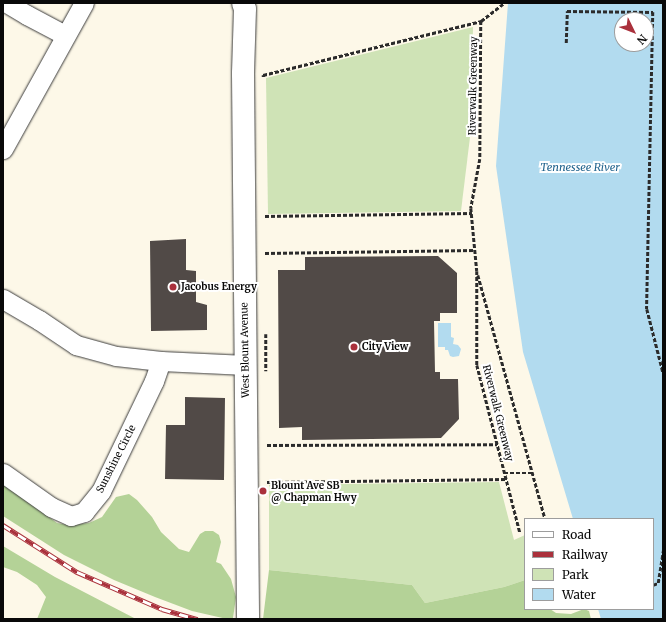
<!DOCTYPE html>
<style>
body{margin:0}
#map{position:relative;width:666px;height:622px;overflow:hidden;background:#fdf8e8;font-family:Merriweather,serif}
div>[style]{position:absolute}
.green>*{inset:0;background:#cfe3b6}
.forest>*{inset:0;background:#b4d297}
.water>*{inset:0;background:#b2dbef}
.building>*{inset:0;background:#514a47}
.path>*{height:2.5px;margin-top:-1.25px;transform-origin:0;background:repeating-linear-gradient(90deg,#2b2b2b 0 4px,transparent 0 6px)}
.roads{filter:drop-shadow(0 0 1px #3c3c3c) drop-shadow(0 0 1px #3c3c3c)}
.minor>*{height:19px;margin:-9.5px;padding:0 9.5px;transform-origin:9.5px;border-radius:9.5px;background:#fff}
.tertiary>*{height:22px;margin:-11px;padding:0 11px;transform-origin:11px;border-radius:11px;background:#fff}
.rail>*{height:4.5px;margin-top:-2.25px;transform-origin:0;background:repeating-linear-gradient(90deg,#fff 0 9px,#aa313c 0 18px);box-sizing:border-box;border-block:1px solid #aa313c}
.dots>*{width:11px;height:11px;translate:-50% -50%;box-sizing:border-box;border:2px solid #fff;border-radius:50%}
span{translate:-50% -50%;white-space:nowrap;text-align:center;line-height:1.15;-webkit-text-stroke:4px #fff;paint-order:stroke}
.street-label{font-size:10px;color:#090909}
.poi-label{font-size:10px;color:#090909;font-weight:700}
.left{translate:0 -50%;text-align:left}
.water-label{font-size:11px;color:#21638d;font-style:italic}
.frame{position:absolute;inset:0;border:4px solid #090909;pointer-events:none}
.legend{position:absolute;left:524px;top:518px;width:130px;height:92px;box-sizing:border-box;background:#fff;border:1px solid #9d9d9d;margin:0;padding:5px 7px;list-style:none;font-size:12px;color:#090909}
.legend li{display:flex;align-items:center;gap:8px;height:20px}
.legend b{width:20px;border:1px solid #9d9d9d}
.north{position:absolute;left:614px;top:12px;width:40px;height:40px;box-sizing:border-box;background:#fff;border:1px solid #9d9d9d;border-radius:50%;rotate:133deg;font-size:11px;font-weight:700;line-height:16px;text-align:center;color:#090909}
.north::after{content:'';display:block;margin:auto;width:14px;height:18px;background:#aa313c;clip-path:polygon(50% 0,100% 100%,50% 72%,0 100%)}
</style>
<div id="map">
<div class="green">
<div style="clip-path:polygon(473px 27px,471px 129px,461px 211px,268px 214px,266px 78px)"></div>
<div style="clip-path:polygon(499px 482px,514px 540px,525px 535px,525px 580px,504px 587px,425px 603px,412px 585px,269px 570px,269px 485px)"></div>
</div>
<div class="forest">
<div style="clip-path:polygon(3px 483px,57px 523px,68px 525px,89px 523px,102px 517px,116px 497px,129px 494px,137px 500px,152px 517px,161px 532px,179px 549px,189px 552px,200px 534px,205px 531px,213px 531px,219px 535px,221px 542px,216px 562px,221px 564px,231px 579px,236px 597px,233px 618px,227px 619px,192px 611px,155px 597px,114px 580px,64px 555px,3px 516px)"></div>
<div style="clip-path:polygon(3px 546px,55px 577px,136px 619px,37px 619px,46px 597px,37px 585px,17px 572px,3px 567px)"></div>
<div style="clip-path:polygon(269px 570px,412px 585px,425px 603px,504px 587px,525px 580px,525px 609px,550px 609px,556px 613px,571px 614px,584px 609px,589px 611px,591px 619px,263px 619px)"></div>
</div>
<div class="water">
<div style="clip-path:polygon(evenodd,508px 3px,663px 3px,663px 619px,601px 619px,598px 609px,653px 609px,653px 519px,573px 519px,523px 352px,496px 166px,508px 3px,622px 20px,646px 20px,646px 44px,622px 44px,622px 20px)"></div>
<div style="clip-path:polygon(438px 323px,451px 323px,451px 337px,454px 338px,453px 344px,458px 345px,461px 349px,459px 356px,453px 357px,450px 356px,448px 350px,445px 350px,445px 347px,438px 347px)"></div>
</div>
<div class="building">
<div style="clip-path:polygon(186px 239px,186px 270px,196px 271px,196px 302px,207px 305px,207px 330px,151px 331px,150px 241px)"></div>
<div style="clip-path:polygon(438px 256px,457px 273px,457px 313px,440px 313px,440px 321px,434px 321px,435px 372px,440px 372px,440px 379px,458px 379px,459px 419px,441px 438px,302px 440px,302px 427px,279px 428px,278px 270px,305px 270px,305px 257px)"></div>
<div style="clip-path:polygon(185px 397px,225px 398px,224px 480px,165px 479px,166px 425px,185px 425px)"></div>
</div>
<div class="path">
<div style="left:481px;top:21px;width:138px;rotate:90.4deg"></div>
<div style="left:480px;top:159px;width:50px;rotate:100.4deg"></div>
<div style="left:471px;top:208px;width:63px;rotate:84.6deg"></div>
<div style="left:477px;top:271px;width:94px;rotate:90deg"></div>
<div style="left:477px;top:365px;width:173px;rotate:75.6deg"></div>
<div style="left:566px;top:43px;width:32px;rotate:-88deg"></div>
<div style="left:567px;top:11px;width:86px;rotate:0.7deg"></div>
<div style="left:653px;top:12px;width:297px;rotate:91.2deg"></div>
<div style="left:647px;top:309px;width:65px;rotate:75.7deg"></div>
<div style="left:263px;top:77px;width:2px;rotate:-90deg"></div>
<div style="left:263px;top:75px;width:225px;rotate:-13.9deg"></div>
<div style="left:481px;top:21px;width:29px;rotate:-38deg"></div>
<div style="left:265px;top:216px;width:207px;rotate:-0.8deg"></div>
<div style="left:265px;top:253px;width:210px;rotate:-0.8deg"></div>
<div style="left:478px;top:275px;width:253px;rotate:74.6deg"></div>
<div style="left:266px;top:334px;width:37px;rotate:90deg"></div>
<div style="left:267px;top:445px;width:230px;rotate:-0.2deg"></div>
<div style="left:504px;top:473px;width:28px"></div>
<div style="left:267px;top:482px;width:239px;rotate:-0.7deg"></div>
<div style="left:653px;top:585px;width:5px;rotate:-22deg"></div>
<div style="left:658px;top:583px;width:33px;rotate:-81deg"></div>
</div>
<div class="roads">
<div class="minor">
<div style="left:7px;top:3px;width:23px;rotate:31deg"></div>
<div style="left:27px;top:15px;width:43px;rotate:27.8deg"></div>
<div style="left:3px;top:149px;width:167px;rotate:-61deg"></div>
<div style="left:3px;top:299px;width:42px;rotate:30.3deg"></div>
<div style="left:39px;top:320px;width:45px;rotate:34deg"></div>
<div style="left:76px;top:345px;width:41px;rotate:15.4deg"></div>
<div style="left:116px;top:356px;width:45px;rotate:6.3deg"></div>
<div style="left:161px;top:361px;width:85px;rotate:2.7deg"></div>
<div style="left:3px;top:473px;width:59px;rotate:35.3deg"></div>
<div style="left:51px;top:507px;width:22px;rotate:24deg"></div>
<div style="left:71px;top:516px;width:14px;rotate:-17deg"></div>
<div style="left:84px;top:512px;width:27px;rotate:-51deg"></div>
<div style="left:101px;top:491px;width:122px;rotate:-64.3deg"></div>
<div style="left:154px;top:381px;width:21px;rotate:-71deg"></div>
</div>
<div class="tertiary">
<div style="left:243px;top:3px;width:6px;rotate:72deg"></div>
<div style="left:245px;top:9px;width:65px;rotate:91.8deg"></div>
<div style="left:243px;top:74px;width:545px;rotate:89.47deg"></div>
</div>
</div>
<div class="rail">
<div style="left:3px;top:525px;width:88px;rotate:32.4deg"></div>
<div style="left:77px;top:572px;width:93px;rotate:23.5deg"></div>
<div style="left:162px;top:609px;width:37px;rotate:16deg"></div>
</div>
<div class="dots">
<div style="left:173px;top:287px;background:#aa313c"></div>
<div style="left:354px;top:347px;background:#aa313c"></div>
<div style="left:263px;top:491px;background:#aa313c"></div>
</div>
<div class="street-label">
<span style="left:473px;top:86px;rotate:-89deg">Riverwalk Greenway</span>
<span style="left:245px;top:350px;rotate:-91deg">West Blount Avenue</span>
<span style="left:498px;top:413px;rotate:76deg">Riverwalk Greenway</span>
<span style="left:116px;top:459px;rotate:-63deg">Sunshine Circle</span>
</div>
<div class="poi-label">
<span class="left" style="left:181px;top:287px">Jacobus Energy</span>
<span class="left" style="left:362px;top:347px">City View</span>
<span class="left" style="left:271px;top:491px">Blount Ave SB<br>@ Chapman Hwy</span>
</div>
<div class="water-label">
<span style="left:580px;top:167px">Tennessee River</span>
</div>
<div class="frame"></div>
<ul class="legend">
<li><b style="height:5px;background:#fff"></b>Road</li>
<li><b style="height:5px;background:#aa313c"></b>Railway</li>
<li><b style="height:11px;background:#cfe3b6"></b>Park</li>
<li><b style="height:11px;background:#b2dbef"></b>Water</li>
</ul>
<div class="north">N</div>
</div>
